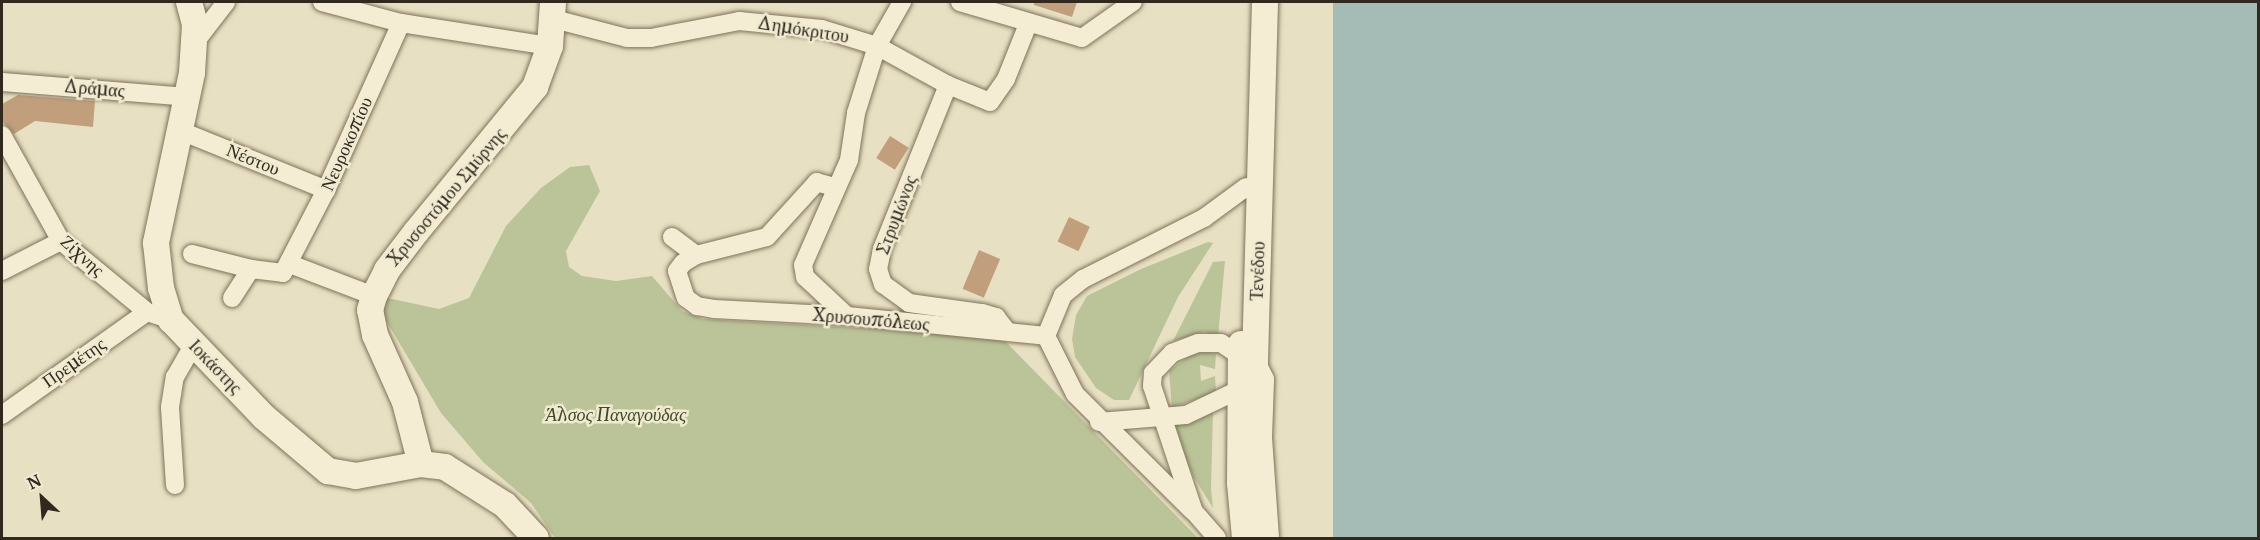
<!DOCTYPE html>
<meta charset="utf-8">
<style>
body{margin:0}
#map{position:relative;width:2260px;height:540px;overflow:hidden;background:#e8e0c2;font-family:Merriweather,serif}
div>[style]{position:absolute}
.green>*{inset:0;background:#bbc498}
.water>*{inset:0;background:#a4bbb6;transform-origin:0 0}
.building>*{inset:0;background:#c29f7c;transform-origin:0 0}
.roads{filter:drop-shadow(0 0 2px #7f725b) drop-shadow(0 0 2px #7f725b)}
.street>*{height:18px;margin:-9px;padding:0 9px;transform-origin:9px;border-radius:9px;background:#f4edd4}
.secondary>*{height:26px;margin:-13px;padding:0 13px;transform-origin:13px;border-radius:13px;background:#f4edd4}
span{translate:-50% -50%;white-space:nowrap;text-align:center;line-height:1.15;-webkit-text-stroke:5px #f0ead1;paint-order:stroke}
.street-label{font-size:18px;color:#31291e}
.park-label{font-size:18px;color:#3f4b27;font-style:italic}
.frame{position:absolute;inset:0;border:3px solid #31291e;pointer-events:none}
.north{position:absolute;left:12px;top:468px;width:60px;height:60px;-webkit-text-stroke:4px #f0ead1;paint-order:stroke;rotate:334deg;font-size:16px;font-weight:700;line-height:24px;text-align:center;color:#31291e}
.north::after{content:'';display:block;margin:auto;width:21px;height:27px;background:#31291e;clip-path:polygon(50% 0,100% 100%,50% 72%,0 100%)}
</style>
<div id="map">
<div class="green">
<div style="clip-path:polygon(589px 165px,600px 191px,566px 251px,569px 267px,582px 276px,616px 281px,652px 276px,682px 311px,703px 319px,1000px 336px,1198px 538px,555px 538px,531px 503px,483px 462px,441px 413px,381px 312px,383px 297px,439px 309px,469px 298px,506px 226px,541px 188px,570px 167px)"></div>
<div style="clip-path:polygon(1208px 242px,1213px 243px,1178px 297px,1129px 400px,1114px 400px,1096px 388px,1075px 357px,1072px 339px,1076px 315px,1087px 296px,1141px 269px)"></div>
<div style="clip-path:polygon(1225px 261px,1218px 336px,1204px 332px,1173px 341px,1213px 262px)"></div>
<div style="clip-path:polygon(1205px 352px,1216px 354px,1215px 369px,1200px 365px,1201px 381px,1215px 376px,1216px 392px,1172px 408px,1169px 371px,1190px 355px)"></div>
<div style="clip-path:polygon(1213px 412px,1211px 488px,1213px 508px,1192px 474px,1169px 423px,1193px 422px)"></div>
</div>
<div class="water">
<div style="left:1333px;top:2px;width:925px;height:536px"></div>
</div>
<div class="building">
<div style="clip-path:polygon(1034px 2px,1077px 2px,1072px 17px,1034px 5px)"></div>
<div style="clip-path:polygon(18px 95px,95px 101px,93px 127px,35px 121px,14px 134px,2px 121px,2px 104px)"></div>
<div style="left:890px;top:136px;width:22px;height:26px;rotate:32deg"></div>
<div style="left:1069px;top:217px;width:23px;height:27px;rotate:25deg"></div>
<div style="left:979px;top:250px;width:23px;height:42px;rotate:23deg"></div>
</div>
<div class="roads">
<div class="street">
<div style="left:322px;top:2px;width:82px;rotate:14.9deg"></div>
<div style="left:401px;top:23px;width:151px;rotate:8.8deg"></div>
<div style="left:960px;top:2px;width:127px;rotate:16.4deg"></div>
<div style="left:1082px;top:38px;width:62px;rotate:-35.2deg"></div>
<div style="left:554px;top:19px;width:75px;rotate:14.6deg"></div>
<div style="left:627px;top:38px;width:24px"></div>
<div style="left:651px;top:38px;width:90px;rotate:-10.9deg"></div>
<div style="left:739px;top:21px;width:83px;rotate:5.5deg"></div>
<div style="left:822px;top:29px;width:58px;rotate:17.2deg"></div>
<div style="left:877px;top:46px;width:81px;rotate:28.8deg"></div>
<div style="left:948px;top:85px;width:45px;rotate:22deg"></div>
<div style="left:990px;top:102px;width:28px;rotate:-55deg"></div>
<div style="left:1006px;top:79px;width:59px;rotate:-68.2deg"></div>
<div style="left:196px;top:41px;width:49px;rotate:-52.4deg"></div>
<div style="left:2px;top:82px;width:186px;rotate:4.6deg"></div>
<div style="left:948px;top:85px;width:177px;rotate:111.9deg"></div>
<div style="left:882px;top:249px;width:20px;rotate:101deg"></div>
<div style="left:878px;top:269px;width:16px;rotate:72deg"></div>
<div style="left:883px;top:284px;width:32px;rotate:36deg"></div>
<div style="left:909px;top:303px;width:74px;rotate:7.8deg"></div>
<div style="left:982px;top:313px;width:15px;rotate:16deg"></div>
<div style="left:996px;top:317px;width:18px;rotate:52deg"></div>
<div style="left:181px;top:131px;width:157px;rotate:22.1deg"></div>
<div style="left:2px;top:135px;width:121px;rotate:60.9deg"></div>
<div style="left:61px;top:241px;width:112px;rotate:39.5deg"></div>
<div style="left:147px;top:312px;width:25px;rotate:18deg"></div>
<div style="left:834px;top:187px;width:18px;rotate:-164deg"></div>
<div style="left:817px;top:182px;width:74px;rotate:132.3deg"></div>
<div style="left:767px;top:237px;width:73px;rotate:165.8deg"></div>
<div style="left:696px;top:255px;width:15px;rotate:148deg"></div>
<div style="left:683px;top:263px;width:10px;rotate:127deg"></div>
<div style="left:677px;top:271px;width:28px;rotate:72deg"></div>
<div style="left:686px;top:298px;width:14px;rotate:36deg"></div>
<div style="left:697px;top:306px;width:17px;rotate:10deg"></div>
<div style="left:714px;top:309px;width:133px;rotate:3deg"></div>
<div style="left:847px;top:316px;width:200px;rotate:5.7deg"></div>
<div style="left:672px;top:237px;width:30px;rotate:37deg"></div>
<div style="left:192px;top:254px;width:61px;rotate:14.3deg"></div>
<div style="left:251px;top:269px;width:32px;rotate:7deg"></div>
<div style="left:283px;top:273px;width:93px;rotate:-62.6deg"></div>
<div style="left:326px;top:190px;width:183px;rotate:-65.8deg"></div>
<div style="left:290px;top:264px;width:90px;rotate:20.9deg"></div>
<div style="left:2px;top:271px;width:66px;rotate:-27deg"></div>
<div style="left:232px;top:298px;width:35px;rotate:-57deg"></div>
<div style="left:847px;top:316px;width:57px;rotate:-137.1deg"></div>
<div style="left:805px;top:277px;width:12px;rotate:-99deg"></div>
<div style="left:803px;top:265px;width:115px;rotate:-66.3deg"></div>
<div style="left:849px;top:160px;width:48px;rotate:-81.5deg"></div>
<div style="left:856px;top:113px;width:70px;rotate:-72.6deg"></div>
<div style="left:877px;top:46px;width:51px;rotate:-60.4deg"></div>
<div style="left:1046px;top:336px;width:44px;rotate:-67.5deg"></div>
<div style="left:1063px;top:295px;width:26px;rotate:-39deg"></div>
<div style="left:1083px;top:279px;width:136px;rotate:-26.8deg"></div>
<div style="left:1204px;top:218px;width:52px;rotate:-36.4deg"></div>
<div style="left:1046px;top:336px;width:65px;rotate:63.4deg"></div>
<div style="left:1075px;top:394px;width:165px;rotate:44.8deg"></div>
<div style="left:2px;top:415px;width:178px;rotate:-35.4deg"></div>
<div style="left:1099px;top:422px;width:87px;rotate:-4.6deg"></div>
<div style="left:1186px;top:415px;width:70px;rotate:-25.5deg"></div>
<div style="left:175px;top:485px;width:78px;rotate:-93.7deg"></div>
<div style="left:170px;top:407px;width:30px;rotate:-81deg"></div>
<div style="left:175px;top:377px;width:36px;rotate:-60deg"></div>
<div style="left:1217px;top:538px;width:35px;rotate:-131deg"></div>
<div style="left:1194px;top:512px;width:133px;rotate:-108.4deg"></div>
<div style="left:1152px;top:386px;width:13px;rotate:-86deg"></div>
<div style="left:1153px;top:373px;width:28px;rotate:-46deg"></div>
<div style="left:1172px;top:353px;width:28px;rotate:-21deg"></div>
<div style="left:1198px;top:343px;width:23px"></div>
<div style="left:1221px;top:343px;width:32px;rotate:34deg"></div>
</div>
<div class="secondary">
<div style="left:189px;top:2px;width:24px;rotate:75deg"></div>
<div style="left:195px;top:25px;width:48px;rotate:93.6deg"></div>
<div style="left:192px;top:73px;width:174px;rotate:102deg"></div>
<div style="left:156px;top:243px;width:45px;rotate:83.7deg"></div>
<div style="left:161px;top:288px;width:34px;rotate:73deg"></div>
<div style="left:171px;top:320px;width:134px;rotate:46.2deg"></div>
<div style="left:264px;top:417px;width:84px;rotate:40.2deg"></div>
<div style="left:328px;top:471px;width:28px;rotate:10deg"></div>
<div style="left:356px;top:476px;width:66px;rotate:-10.5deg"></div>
<div style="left:421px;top:464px;width:24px;rotate:7deg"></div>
<div style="left:445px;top:467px;width:71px;rotate:32.3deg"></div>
<div style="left:505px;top:505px;width:45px;rotate:46.8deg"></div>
<div style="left:1265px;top:2px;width:366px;rotate:91.6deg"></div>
<div style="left:1255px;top:368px;width:13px;rotate:63deg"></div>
<div style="left:1261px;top:380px;width:58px;rotate:92deg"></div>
<div style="left:1259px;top:438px;width:100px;rotate:86deg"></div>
<div style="left:1241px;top:344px;width:139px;rotate:90.4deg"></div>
<div style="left:1240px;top:483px;width:55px;rotate:84.8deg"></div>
<div style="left:421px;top:464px;width:64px;rotate:-104.5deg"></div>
<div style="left:405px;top:402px;width:73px;rotate:-114.1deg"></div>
<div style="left:375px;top:335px;width:25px;rotate:-101deg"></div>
<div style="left:370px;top:310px;width:15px;rotate:-74deg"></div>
<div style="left:374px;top:296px;width:29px;rotate:-63deg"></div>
<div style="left:387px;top:270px;width:48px;rotate:-52.7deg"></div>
<div style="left:416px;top:232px;width:188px;rotate:-50.6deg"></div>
<div style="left:535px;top:87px;width:44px;rotate:-69.9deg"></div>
<div style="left:550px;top:46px;width:44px;rotate:-86.1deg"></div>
</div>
</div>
<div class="street-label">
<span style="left:803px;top:30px;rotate:9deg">Δημόκριτου</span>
<span style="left:94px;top:89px;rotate:5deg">Δράμας</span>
<span style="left:347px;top:144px;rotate:-66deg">Νευροκοπίου</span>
<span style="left:253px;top:160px;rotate:22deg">Νέστου</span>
<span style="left:447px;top:197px;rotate:-50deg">Χρυσοστόμου Σμύρνης</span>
<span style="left:897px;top:215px;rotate:-69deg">Στρυμώνος</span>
<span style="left:82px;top:256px;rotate:42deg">Ζίχνης</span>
<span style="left:1258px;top:271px;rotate:-88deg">Τενέδου</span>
<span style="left:871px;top:320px;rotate:5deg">Χρυσουπόλεως</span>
<span style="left:74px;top:363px;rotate:-35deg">Πρεμέτης</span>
<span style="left:215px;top:367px;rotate:46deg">Ιοκάστης</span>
</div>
<div class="park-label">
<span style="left:616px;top:415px">Άλσος Παναγούδας</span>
</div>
<div class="frame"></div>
<div class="north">N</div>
</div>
